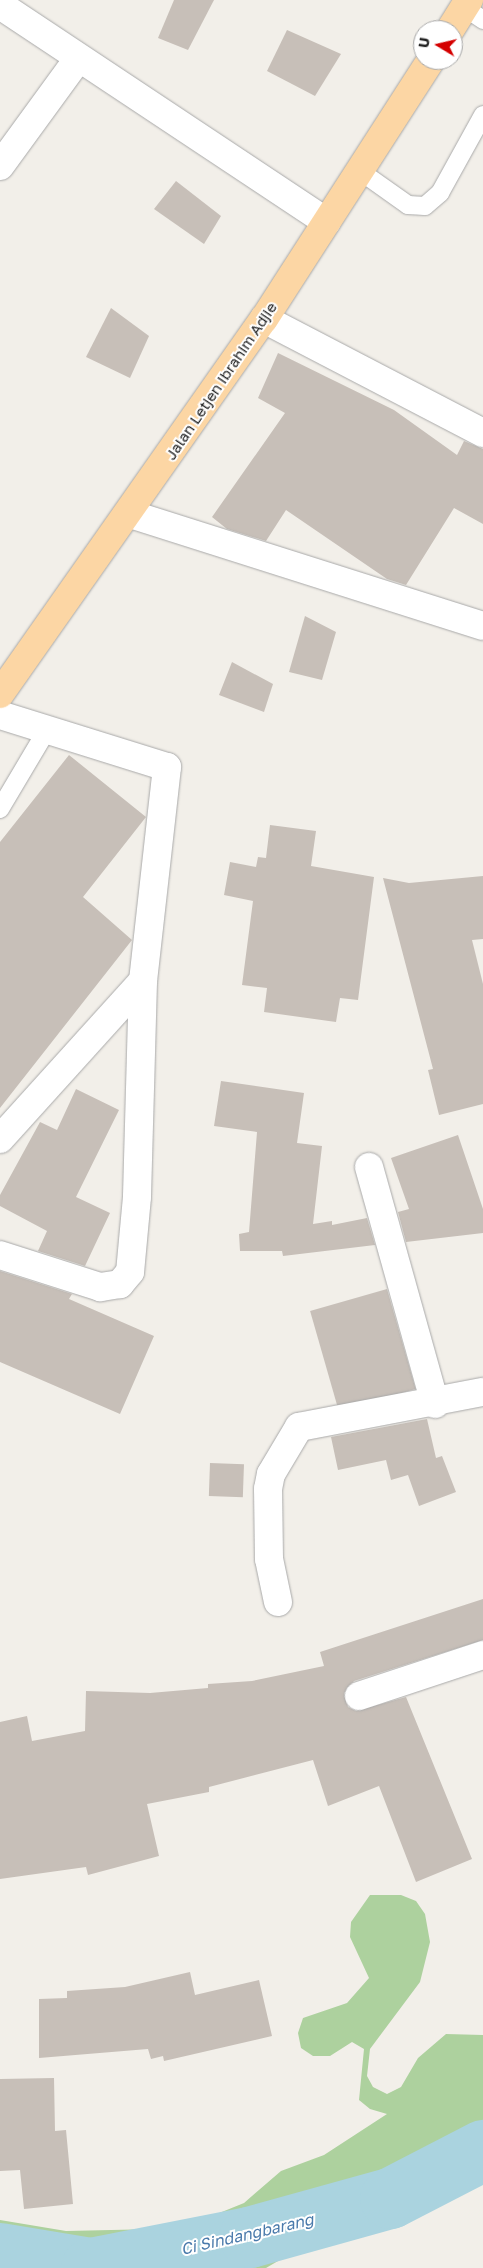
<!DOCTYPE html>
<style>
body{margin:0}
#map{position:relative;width:483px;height:2268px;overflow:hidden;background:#f2efe9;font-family:"Golos Text",sans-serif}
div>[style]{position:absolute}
.forest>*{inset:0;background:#add19e}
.river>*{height:61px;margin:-30.5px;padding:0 30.5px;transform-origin:30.5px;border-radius:30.5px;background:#aad3df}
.building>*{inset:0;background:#c7bfb8;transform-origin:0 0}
.roads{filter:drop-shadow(0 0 1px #a9a9a9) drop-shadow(0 0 1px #a9a9a9)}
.service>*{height:18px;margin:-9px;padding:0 9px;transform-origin:9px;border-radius:9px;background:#fff}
.minor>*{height:28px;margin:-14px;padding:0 14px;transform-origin:14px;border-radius:14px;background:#fff}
.primary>*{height:28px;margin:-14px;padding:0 14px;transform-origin:14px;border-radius:14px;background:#fcd6a4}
span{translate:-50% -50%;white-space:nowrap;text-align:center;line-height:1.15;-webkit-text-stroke:4px #fff;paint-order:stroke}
.street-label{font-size:15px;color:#222}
.water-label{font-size:16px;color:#4a7aab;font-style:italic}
.north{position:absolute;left:413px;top:20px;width:50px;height:50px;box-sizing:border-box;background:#fff;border:1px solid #a7a7a7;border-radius:50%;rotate:279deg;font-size:14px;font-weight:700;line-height:20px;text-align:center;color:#222}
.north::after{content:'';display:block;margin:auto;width:18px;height:22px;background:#d40000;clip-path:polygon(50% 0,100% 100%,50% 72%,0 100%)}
</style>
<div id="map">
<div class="forest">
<div style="clip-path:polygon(370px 1895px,401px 1895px,416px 1901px,425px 1914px,430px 1942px,420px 1982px,370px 2049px,367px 2076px,373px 2087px,387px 2094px,401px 2087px,418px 2058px,446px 2034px,483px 2035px,483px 2157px,463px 2169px,408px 2182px,340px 2231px,314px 2240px,266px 2268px,0 2268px,0 2220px,66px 2231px,156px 2229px,202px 2220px,244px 2203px,281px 2171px,324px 2155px,387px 2114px,370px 2109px,359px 2100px,364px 2049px,352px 2042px,330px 2056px,313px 2056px,301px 2048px,298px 2033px,303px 2018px,347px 2003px,369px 1978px,350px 1937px,351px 1922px)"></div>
</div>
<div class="river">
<div style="left:0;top:2253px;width:92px;rotate:9.4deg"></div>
<div style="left:91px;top:2268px;width:161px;rotate:-11.1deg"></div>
<div style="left:249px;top:2237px;width:146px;rotate:-15.5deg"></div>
<div style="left:390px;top:2198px;width:105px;rotate:-27.3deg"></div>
</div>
<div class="building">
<div style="clip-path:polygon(174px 0,214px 0,188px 50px,158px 38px)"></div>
<div style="clip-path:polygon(287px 30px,341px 54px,315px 96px,267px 71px)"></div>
<div style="clip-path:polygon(176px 181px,221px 216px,204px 244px,154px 209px)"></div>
<div style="clip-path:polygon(111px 308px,149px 336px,130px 378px,86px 357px)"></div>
<div style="clip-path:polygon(278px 353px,394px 410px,457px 455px,464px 441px,483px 449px,483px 524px,454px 508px,406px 585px,387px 579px,286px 510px,266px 541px,227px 529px,212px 517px,285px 413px,258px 398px)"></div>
<div style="clip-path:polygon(305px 616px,336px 632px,322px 680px,289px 672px)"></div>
<div style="clip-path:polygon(232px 662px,273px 684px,264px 712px,219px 695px)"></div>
<div style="clip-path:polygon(69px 755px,146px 817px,83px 897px,132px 940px,0 1108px,0 842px)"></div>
<div style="clip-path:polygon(270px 825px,316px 831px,311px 866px,374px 877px,358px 1000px,340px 998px,336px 1022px,264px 1012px,267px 988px,242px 985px,253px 901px,224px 895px,230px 862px,256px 867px,258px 857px,266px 858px)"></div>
<div style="clip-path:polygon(483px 876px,483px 939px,472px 940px,483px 984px,483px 1104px,439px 1115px,428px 1070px,433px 1069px,383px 878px,409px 883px)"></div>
<div style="clip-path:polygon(221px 1081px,304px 1093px,297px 1143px,322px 1146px,313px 1224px,332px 1221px,332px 1225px,367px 1218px,375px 1245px,283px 1256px,282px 1251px,240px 1251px,239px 1234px,249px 1232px,257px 1132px,214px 1126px)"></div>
<div style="clip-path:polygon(76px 1089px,119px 1110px,76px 1197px,110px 1213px,85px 1266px,38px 1251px,47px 1231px,0 1206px,0 1195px,40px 1122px,57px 1130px)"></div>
<div style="clip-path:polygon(458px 1135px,483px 1209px,483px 1233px,406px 1242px,398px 1212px,409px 1209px,391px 1158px)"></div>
<div style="clip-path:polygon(0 1271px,72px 1294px,69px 1299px,154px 1336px,120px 1414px,0 1362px)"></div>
<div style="left:387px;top:1289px;width:104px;height:80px;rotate:74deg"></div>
<div style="clip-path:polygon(427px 1419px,436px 1458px,442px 1456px,456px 1492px,419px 1506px,408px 1475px,391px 1480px,386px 1460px,338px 1470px,331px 1437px)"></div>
<div style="left:210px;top:1463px;width:34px;height:33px;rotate:2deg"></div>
<div style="clip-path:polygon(483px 1599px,483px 1640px,354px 1681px,344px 1693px,348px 1707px,356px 1711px,406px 1697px,472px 1859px,416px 1882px,379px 1786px,328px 1806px,313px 1760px,209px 1787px,209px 1792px,147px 1804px,159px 1856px,88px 1875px,86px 1867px,0 1879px,0 1722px,27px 1716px,32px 1741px,85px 1731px,86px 1691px,150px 1693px,208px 1688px,208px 1684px,252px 1681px,324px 1666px,320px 1652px)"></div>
<div style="clip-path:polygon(190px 1972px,195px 1995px,259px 1980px,272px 2036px,164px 2061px,163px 2056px,151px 2059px,148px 2049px,39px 2058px,39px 1999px,67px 1998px,67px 1991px,125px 1987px)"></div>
<div style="clip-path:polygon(54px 2078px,55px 2131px,66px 2130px,73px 2204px,24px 2209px,20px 2170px,0 2171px,0 2079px)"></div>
</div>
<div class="roads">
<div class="service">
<div style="left:464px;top:7px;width:23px;rotate:34deg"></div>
<div style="left:360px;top:171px;width:59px;rotate:35.3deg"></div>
<div style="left:408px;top:205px;width:17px;rotate:3deg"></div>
<div style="left:425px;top:206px;width:20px;rotate:-41deg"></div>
<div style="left:440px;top:193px;width:89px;rotate:-61.1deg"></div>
<div style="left:0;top:809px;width:94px;rotate:-59.3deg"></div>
</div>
<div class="minor">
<div style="left:0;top:5px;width:392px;rotate:33.6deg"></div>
<div style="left:0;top:166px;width:132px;rotate:-53.9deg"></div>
<div style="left:264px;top:319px;width:247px;rotate:27.5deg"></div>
<div style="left:130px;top:514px;width:370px;rotate:17.6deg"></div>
<div style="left:0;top:715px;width:175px;rotate:17.3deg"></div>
<div style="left:167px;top:767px;width:215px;rotate:96.4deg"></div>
<div style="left:143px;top:981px;width:216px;rotate:91.6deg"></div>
<div style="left:137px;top:1197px;width:75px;rotate:95.3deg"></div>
<div style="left:130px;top:1272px;width:16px;rotate:130deg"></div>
<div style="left:120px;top:1284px;width:20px;rotate:171deg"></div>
<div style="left:100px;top:1287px;width:105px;rotate:-162.3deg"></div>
<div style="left:0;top:1139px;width:213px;rotate:-47.9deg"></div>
<div style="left:369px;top:1167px;width:246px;rotate:74.4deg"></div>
<div style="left:278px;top:1602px;width:44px;rotate:-101.8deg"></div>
<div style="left:269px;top:1559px;width:70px;rotate:-90.8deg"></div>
<div style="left:268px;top:1489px;width:15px;rotate:-79deg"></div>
<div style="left:271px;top:1474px;width:55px;rotate:-59.2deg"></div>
<div style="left:299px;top:1427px;width:187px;rotate:-10.8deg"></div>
<div style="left:359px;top:1696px;width:131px;rotate:-18.3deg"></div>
</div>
<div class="primary">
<div style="left:450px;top:30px;width:36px;rotate:-58deg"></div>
<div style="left:0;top:694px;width:459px;rotate:-54.9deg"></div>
<div style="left:264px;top:319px;width:308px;rotate:-57.2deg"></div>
</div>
</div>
<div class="street-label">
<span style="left:221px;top:381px;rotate:-56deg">Jalan Letjen Ibrahim Adjie</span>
</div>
<div class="water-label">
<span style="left:247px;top:2234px;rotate:-13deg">Ci Sindangbarang</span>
</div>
<div class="north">U</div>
</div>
